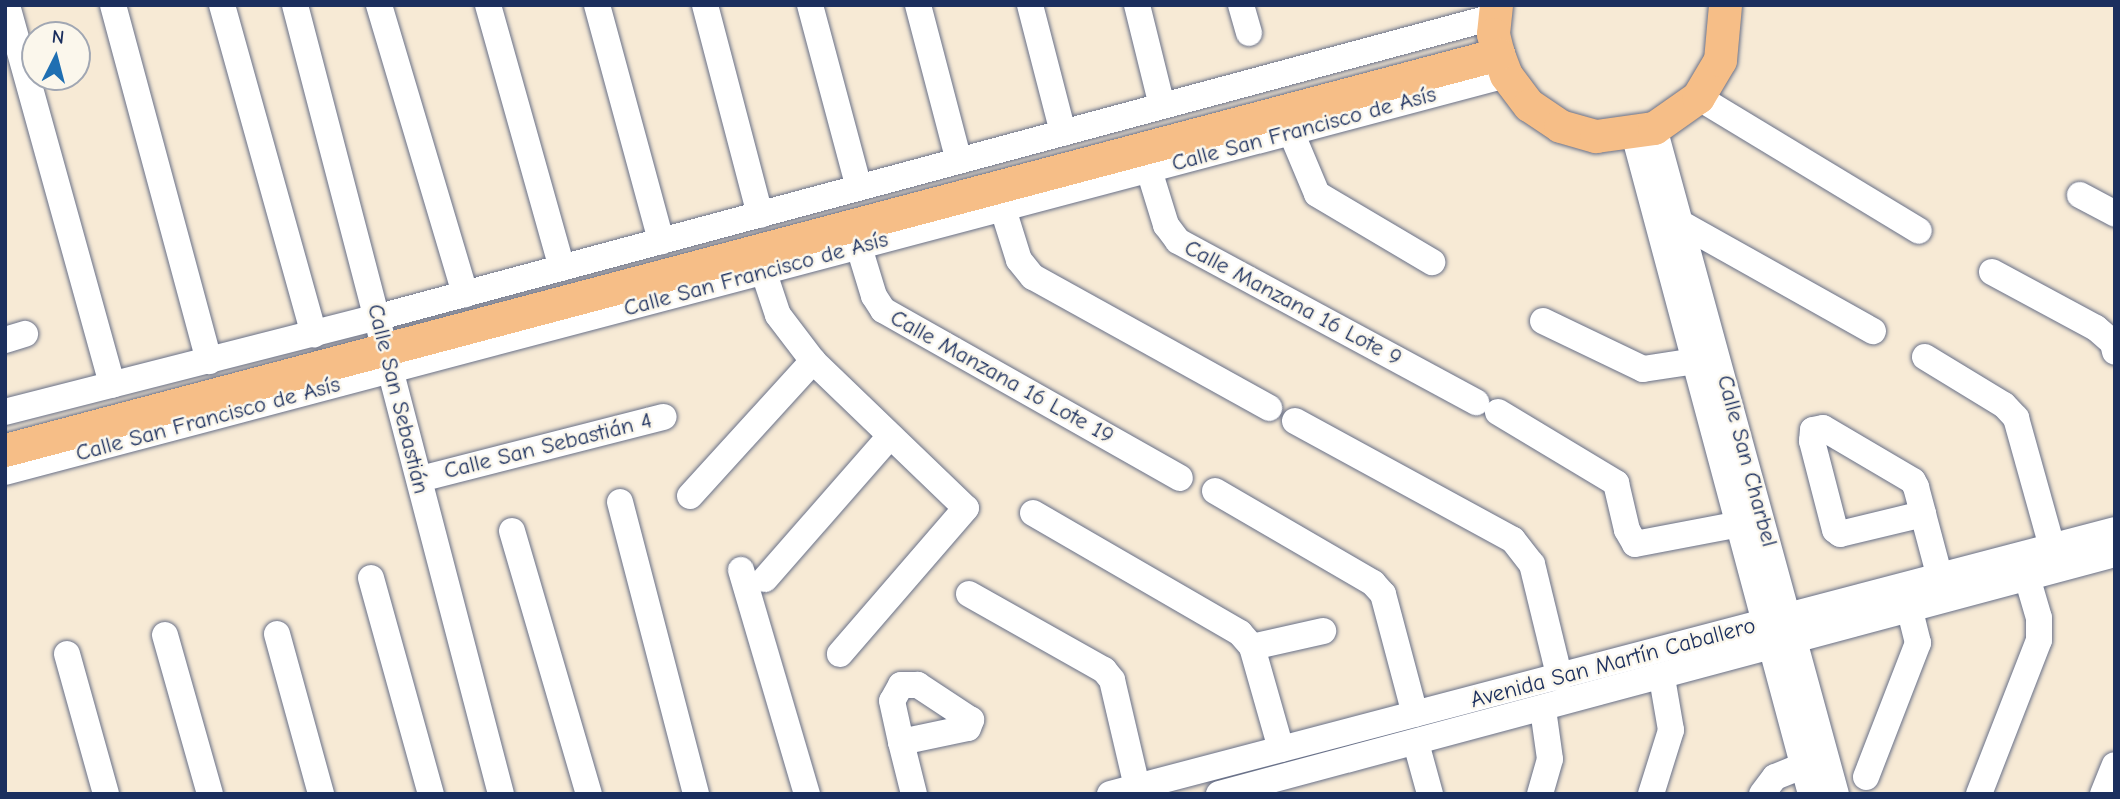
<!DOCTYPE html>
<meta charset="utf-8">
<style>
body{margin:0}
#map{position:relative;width:2120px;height:799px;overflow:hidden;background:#f7ead5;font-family:"Comic Neue",sans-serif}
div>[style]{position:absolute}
.roads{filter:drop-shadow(0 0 2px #687088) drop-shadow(0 0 2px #687088)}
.minor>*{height:26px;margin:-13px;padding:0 13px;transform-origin:13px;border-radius:13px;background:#fff}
.major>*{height:33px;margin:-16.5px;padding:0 16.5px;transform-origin:16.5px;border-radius:16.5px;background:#f6be87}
span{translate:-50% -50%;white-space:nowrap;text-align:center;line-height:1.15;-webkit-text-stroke:5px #fbf7ec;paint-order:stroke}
.street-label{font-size:23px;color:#1b2f5e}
.frame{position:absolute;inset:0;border:7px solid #1b2f5e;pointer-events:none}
.north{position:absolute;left:21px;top:21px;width:70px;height:70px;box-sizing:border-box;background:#fbf7ec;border:2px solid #a1a7b3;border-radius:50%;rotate:6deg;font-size:19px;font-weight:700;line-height:28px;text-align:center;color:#1b2f5e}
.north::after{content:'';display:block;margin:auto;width:24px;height:32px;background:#1f6fb2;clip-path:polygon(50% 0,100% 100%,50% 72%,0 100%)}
</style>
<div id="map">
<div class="roads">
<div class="minor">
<div style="left:113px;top:5px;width:369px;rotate:74.9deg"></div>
<div style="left:222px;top:5px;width:342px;rotate:74.4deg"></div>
<div style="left:295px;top:5px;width:815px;rotate:75.37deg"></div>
<div style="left:379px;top:5px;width:302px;rotate:73.4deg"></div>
<div style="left:488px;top:5px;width:273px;rotate:74.3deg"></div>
<div style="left:597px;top:5px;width:245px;rotate:74.8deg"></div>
<div style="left:705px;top:5px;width:217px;rotate:75.3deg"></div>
<div style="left:810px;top:5px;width:189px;rotate:75deg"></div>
<div style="left:918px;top:5px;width:161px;rotate:75.3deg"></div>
<div style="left:1030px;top:5px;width:132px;rotate:75.5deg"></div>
<div style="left:1137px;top:5px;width:104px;rotate:76.1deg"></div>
<div style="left:1241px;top:5px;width:29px;rotate:74deg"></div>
<div style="left:8px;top:9px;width:390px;rotate:74.5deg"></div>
<div style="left:1698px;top:97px;width:258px;rotate:31.2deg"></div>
<div style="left:1654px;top:128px;width:690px;rotate:74.72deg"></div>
<div style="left:1291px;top:132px;width:67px;rotate:67.2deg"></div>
<div style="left:1317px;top:194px;width:134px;rotate:30.6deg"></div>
<div style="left:1634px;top:134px;width:683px;rotate:74.99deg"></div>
<div style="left:1149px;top:170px;width:58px;rotate:72.8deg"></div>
<div style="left:1166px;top:225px;width:20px;rotate:53deg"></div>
<div style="left:1178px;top:241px;width:339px;rotate:28.4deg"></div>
<div style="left:2080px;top:195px;width:40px;rotate:28deg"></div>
<div style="left:1003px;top:209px;width:53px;rotate:72.6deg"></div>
<div style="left:1019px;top:260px;width:22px;rotate:51deg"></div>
<div style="left:1033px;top:277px;width:270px;rotate:29deg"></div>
<div style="left:1682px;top:224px;width:219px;rotate:29.3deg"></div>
<div style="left:859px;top:247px;width:51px;rotate:73deg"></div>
<div style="left:874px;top:296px;width:17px;rotate:57deg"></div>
<div style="left:883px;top:310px;width:341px;rotate:29.5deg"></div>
<div style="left:1992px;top:272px;width:118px;rotate:28.3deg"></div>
<div style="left:2096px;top:328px;width:23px;rotate:41deg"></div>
<div style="left:2113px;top:343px;width:9px;rotate:77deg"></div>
<div style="left:764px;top:273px;width:44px;rotate:71.6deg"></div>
<div style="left:778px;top:315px;width:58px;rotate:52.7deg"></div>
<div style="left:813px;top:361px;width:212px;rotate:43.9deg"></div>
<div style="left:966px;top:508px;width:193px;rotate:130.8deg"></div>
<div style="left:1543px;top:321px;width:111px;rotate:25.6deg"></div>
<div style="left:1643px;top:369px;width:54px;rotate:-8.6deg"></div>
<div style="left:5px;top:340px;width:21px;rotate:-17deg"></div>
<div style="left:1925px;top:357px;width:92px;rotate:31.3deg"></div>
<div style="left:2004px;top:405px;width:18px;rotate:47deg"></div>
<div style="left:2016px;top:418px;width:134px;rotate:74.4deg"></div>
<div style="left:5px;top:412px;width:386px;rotate:-14.3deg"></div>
<div style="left:379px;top:317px;width:1154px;rotate:-15.07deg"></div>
<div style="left:1498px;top:412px;width:138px;rotate:31deg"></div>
<div style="left:1616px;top:483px;width:48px;rotate:76.8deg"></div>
<div style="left:1627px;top:530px;width:16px;rotate:60deg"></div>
<div style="left:1635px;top:544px;width:107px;rotate:-10.8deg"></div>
<div style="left:1295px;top:421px;width:248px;rotate:28.6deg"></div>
<div style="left:1513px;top:540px;width:31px;rotate:52deg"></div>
<div style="left:1532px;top:564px;width:118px;rotate:76.3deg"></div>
<div style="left:5px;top:472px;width:1553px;rotate:-14.81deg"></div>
<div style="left:432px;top:476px;width:239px;rotate:-14.3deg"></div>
<div style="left:1215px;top:491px;width:183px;rotate:30.2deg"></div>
<div style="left:1373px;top:583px;width:15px;rotate:48deg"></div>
<div style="left:1383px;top:594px;width:124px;rotate:75.1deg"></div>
<div style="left:690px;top:496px;width:183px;rotate:-47.7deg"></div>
<div style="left:620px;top:502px;width:302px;rotate:75.4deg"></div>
<div style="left:1033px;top:513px;width:239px;rotate:30.1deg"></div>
<div style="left:1240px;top:633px;width:18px;rotate:49deg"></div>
<div style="left:1252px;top:647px;width:106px;rotate:74.1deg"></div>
<div style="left:1923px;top:514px;width:85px;rotate:166.5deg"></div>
<div style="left:1840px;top:534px;width:6px;rotate:-141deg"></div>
<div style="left:1835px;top:530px;width:92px;rotate:-104.5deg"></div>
<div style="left:1812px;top:441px;width:11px;rotate:-85deg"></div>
<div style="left:1813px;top:430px;width:10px;rotate:-11deg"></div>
<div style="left:1823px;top:428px;width:104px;rotate:30.5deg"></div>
<div style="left:1913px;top:481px;width:7px;rotate:63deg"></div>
<div style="left:1916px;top:487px;width:28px;rotate:75deg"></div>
<div style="left:1923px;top:514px;width:66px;rotate:75.1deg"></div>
<div style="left:512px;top:531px;width:274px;rotate:73.7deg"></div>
<div style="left:741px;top:570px;width:234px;rotate:73.6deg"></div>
<div style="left:371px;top:578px;width:224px;rotate:74.5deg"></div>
<div style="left:765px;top:579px;width:190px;rotate:-48.8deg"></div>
<div style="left:969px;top:594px;width:155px;rotate:29.4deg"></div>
<div style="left:1104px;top:670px;width:13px;rotate:51deg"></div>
<div style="left:1112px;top:680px;width:110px;rotate:76.8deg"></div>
<div style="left:277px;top:634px;width:166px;rotate:74.6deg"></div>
<div style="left:165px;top:635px;width:165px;rotate:74.2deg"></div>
<div style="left:1252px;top:647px;width:73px;rotate:-12.7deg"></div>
<div style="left:67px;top:654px;width:145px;rotate:74.4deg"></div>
<div style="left:901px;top:742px;width:68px;rotate:-11.8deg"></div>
<div style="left:968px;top:728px;width:9px;rotate:-69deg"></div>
<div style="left:971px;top:720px;width:64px;rotate:-146.6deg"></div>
<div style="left:918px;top:685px;width:17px;rotate:180deg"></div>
<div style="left:901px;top:685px;width:18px;rotate:119deg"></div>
<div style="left:892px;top:701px;width:42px;rotate:77.6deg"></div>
<div style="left:901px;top:742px;width:54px;rotate:76deg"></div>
<div style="left:1416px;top:743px;width:53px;rotate:74.6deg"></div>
<div style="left:1866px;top:777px;width:144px;rotate:-68.8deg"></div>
<div style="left:1918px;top:643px;width:34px;rotate:-104deg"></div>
<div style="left:1110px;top:794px;width:1039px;rotate:-14.72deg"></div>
<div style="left:1219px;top:794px;width:928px;rotate:-15deg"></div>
<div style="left:1540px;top:794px;width:36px;rotate:-74deg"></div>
<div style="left:1550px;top:759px;width:50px;rotate:-98deg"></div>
<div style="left:1651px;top:794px;width:67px;rotate:-72.6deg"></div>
<div style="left:1671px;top:730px;width:53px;rotate:-99.8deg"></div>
<div style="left:1762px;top:794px;width:21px;rotate:-53deg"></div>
<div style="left:1775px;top:777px;width:31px;rotate:-22deg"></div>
<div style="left:1979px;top:794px;width:165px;rotate:-68.7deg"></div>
<div style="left:2039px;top:640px;width:22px;rotate:-90deg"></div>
<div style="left:2039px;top:618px;width:43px;rotate:-106.3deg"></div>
<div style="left:2103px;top:794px;width:31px;rotate:-68deg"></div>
</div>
<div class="major">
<div style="left:1496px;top:5px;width:29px;rotate:96deg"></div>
<div style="left:1493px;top:34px;width:21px;rotate:76deg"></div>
<div style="left:1498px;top:54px;width:22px;rotate:69deg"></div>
<div style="left:1506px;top:75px;width:38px;rotate:53deg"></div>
<div style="left:1529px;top:105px;width:37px;rotate:34deg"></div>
<div style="left:1560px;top:126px;width:37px;rotate:16deg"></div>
<div style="left:1596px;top:136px;width:59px;rotate:-7.9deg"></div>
<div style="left:1654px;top:128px;width:54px;rotate:-35.2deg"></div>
<div style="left:1698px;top:97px;width:43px;rotate:-59.3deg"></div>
<div style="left:1720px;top:60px;width:55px;rotate:-84.8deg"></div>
<div style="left:5px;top:450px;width:1545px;rotate:-14.85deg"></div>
</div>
</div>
<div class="street-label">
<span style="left:1304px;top:129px;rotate:-15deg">Calle San Francisco de Asís</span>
<span style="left:756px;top:274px;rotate:-15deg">Calle San Francisco de Asís</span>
<span style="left:1293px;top:303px;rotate:28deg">Calle Manzana 16 Lote 9</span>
<span style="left:1002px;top:377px;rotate:29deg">Calle Manzana 16 Lote 19</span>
<span style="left:398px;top:399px;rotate:76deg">Calle San Sebastián</span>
<span style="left:208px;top:419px;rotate:-15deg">Calle San Francisco de Asís</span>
<span style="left:548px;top:446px;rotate:-14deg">Calle San Sebastián 4</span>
<span style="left:1747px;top:461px;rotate:75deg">Calle San Charbel</span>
<span style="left:1613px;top:663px;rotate:-15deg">Avenida San Martín Caballero</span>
</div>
<div class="frame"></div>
<div class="north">N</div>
</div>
